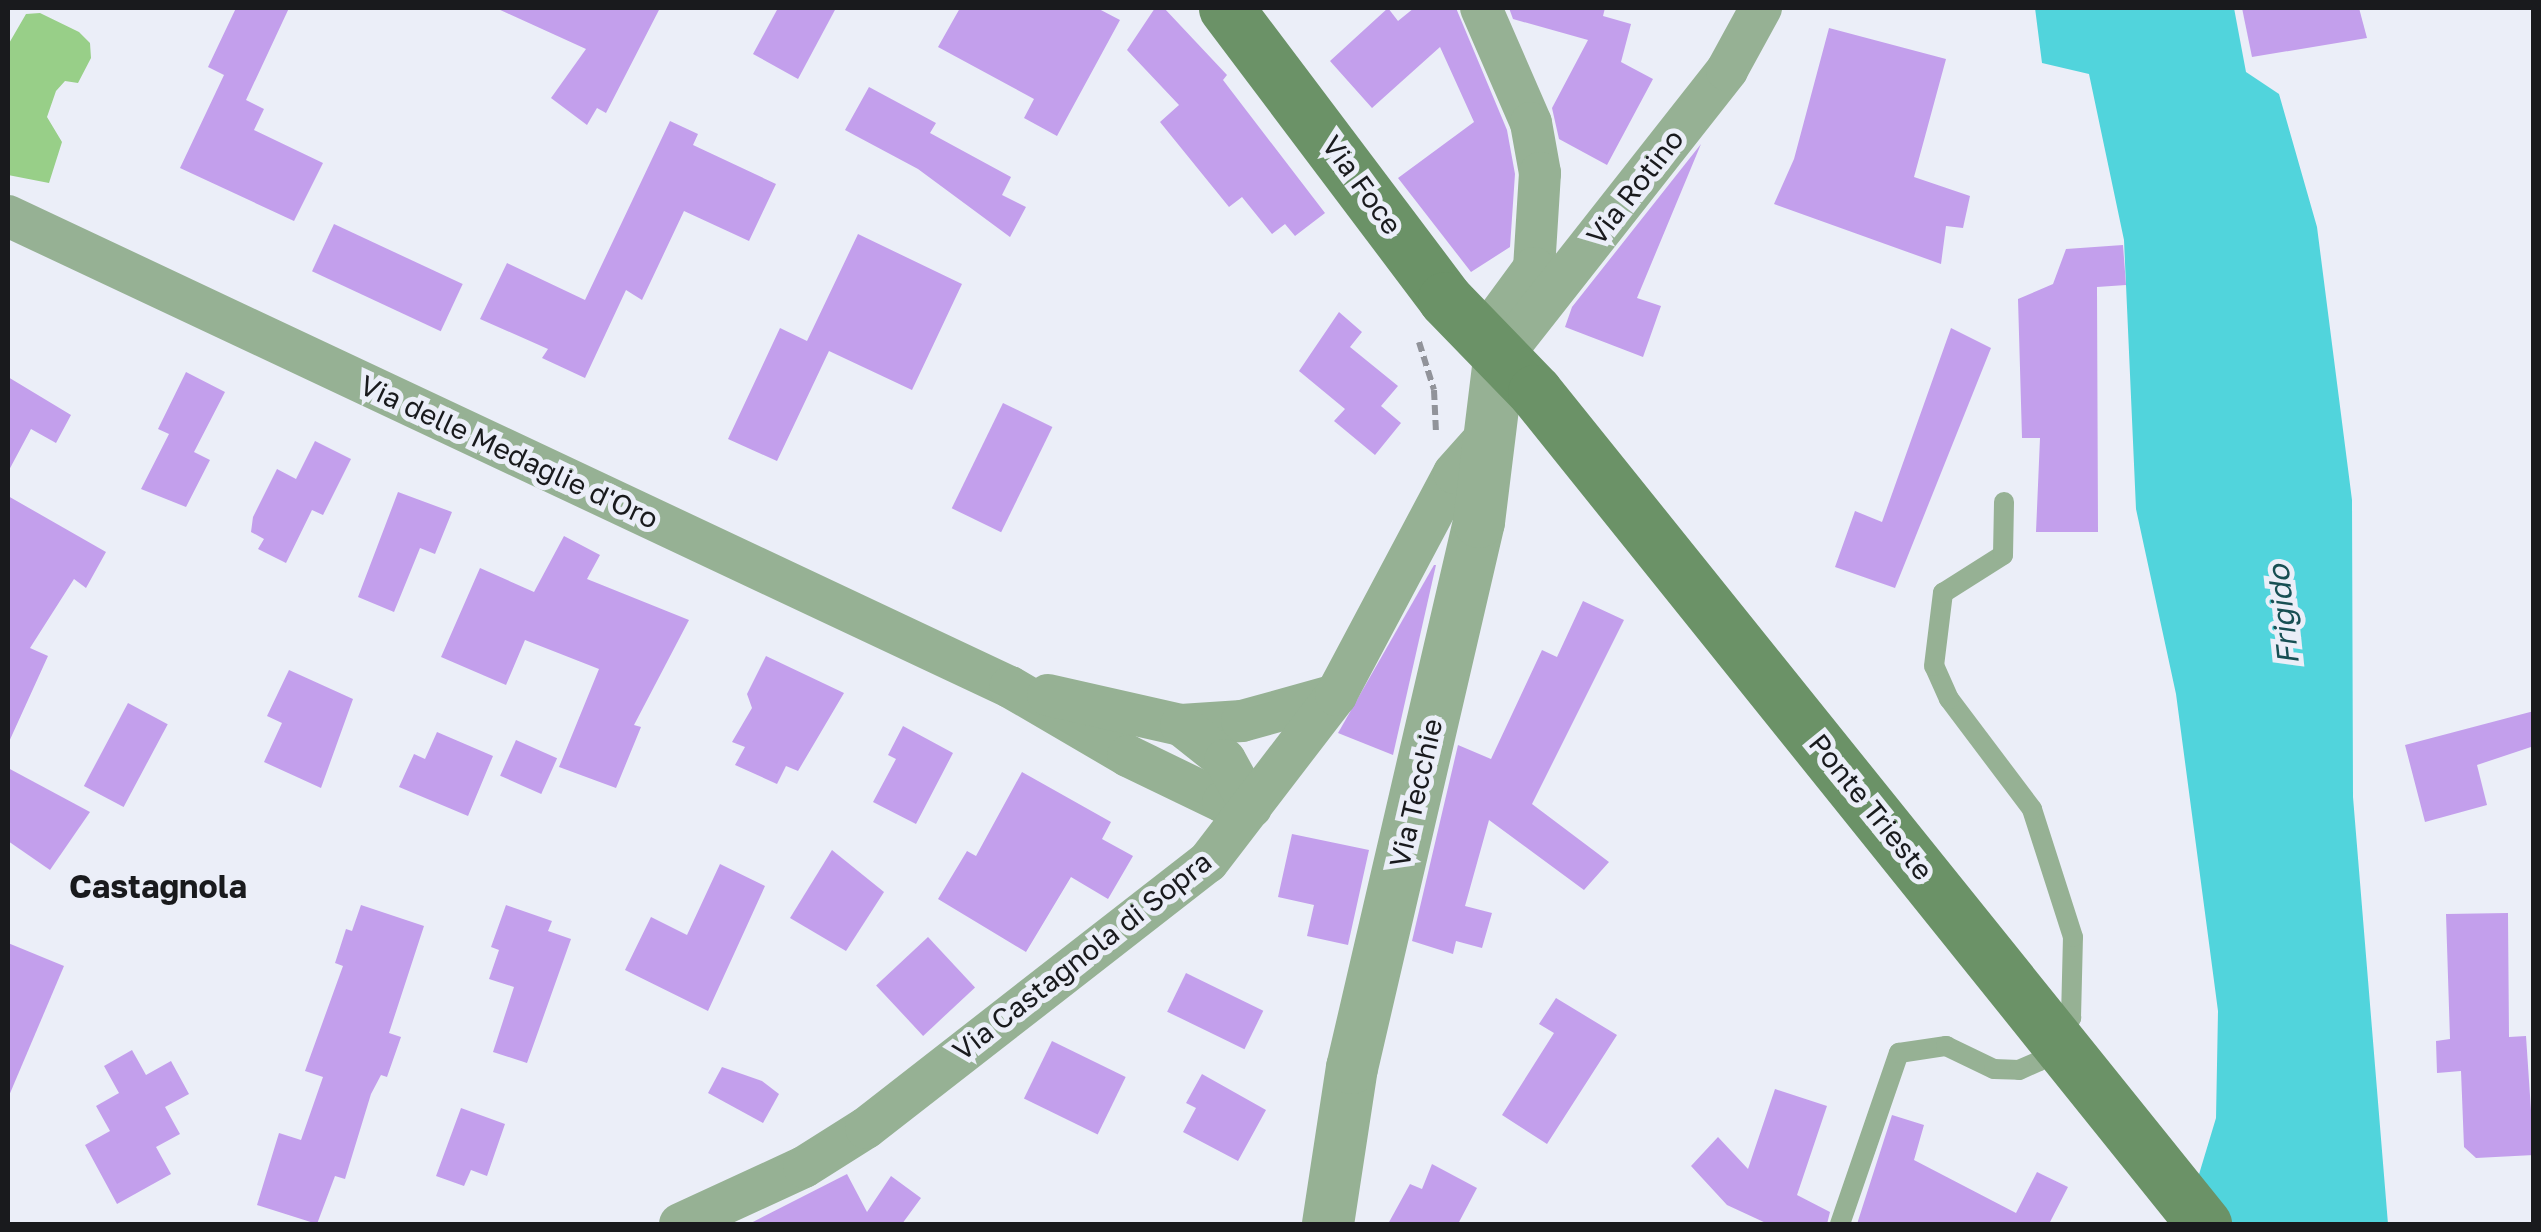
<!DOCTYPE html>
<style>
body{margin:0}
#map{position:relative;width:2541px;height:1232px;overflow:hidden;background:#ebeef8;font-family:"Golos Text",sans-serif}
div>[style]{position:absolute}
.green>*{inset:0;background:#98cf88}
.water>*{inset:0;background:#51d4dc}
.building>*{inset:0;background:#c39fec;transform-origin:0 0}
.path>*{height:6px;margin-top:-3px;transform-origin:0;background:repeating-linear-gradient(90deg,#91939a 0 10px,transparent 0 15px)}
.service>*{height:20px;margin:-10px;padding:0 10px;transform-origin:10px;border-radius:10px;background:#96b194}
.minor>*{height:42px;margin:-21px;padding:0 21px;transform-origin:21px;border-radius:21px;background:#96b194}
.tertiary>*{height:52px;margin:-26px;padding:0 26px;transform-origin:26px;border-radius:26px;background:#96b194}
.secondary>*{height:55px;margin:-27.5px;padding:0 27.5px;transform-origin:27.5px;border-radius:27.5px;background:#6b9267}
span{translate:-50% -50%;white-space:nowrap;text-align:center;line-height:1.15;-webkit-text-stroke:10px #ebeef8;paint-order:stroke}
.street-label{font-size:28px;color:#191a1d}
.water-label{font-size:30px;color:#174f53;font-style:italic}
.quarter-label{font-size:32px;color:#191a1d;font-weight:700}
.frame{position:absolute;inset:0;border:10px solid #191a1d;pointer-events:none}
</style>
<div id="map">
<div class="green">
<div style="clip-path:polygon(40px 13px,79px 32px,90px 43px,91px 58px,78px 83px,65px 81px,56px 91px,47px 117px,62px 142px,49px 183px,8px 175px,8px 45px,26px 14px)"></div>
</div>
<div class="water">
<div style="clip-path:polygon(2035px 8px,2234px 8px,2246px 72px,2279px 94px,2317px 227px,2352px 500px,2353px 797px,2388px 1224px,2184px 1224px,2216px 1118px,2218px 1011px,2176px 694px,2136px 509px,2124px 240px,2089px 74px,2042px 63px)"></div>
</div>
<div class="building">
<div style="clip-path:polygon(236px 8px,289px 8px,246px 100px,264px 109px,254px 130px,323px 163px,294px 221px,180px 168px,224px 75px,208px 67px)"></div>
<div style="clip-path:polygon(496px 8px,660px 8px,606px 113px,597px 108px,587px 125px,551px 98px,586px 49px)"></div>
<div style="clip-path:polygon(778px 8px,836px 8px,798px 79px,753px 54px)"></div>
<div style="clip-path:polygon(960px 8px,1097px 8px,1120px 20px,1057px 136px,1024px 118px,1034px 99px,938px 47px)"></div>
<div style="clip-path:polygon(1155px 8px,1164px 8px,1227px 75px,1223px 80px,1325px 213px,1295px 236px,1285px 224px,1272px 234px,1242px 197px,1229px 207px,1160px 122px,1179px 105px,1127px 50px)"></div>
<div style="clip-path:polygon(1388px 8px,1398px 21px,1414px 8px,1456px 8px,1507px 130px,1515px 174px,1510px 247px,1471px 272px,1398px 178px,1474px 122px,1440px 47px,1372px 108px,1330px 61px)"></div>
<div style="clip-path:polygon(1509px 8px,1605px 8px,1603px 16px,1631px 24px,1621px 62px,1653px 79px,1607px 165px,1559px 139px,1552px 108px,1588px 40px,1513px 19px)"></div>
<div style="clip-path:polygon(2242px 8px,2359px 8px,2367px 38px,2252px 57px)"></div>
<div style="clip-path:polygon(1829px 28px,1946px 59px,1914px 177px,1970px 196px,1963px 228px,1946px 226px,1941px 264px,1774px 204px,1794px 159px)"></div>
<div style="clip-path:polygon(869px 87px,936px 123px,930px 133px,1011px 177px,1002px 195px,1026px 207px,1010px 237px,918px 169px,845px 130px)"></div>
<div style="clip-path:polygon(670px 121px,698px 134px,693px 145px,776px 184px,749px 241px,684px 211px,642px 300px,626px 290px,585px 378px,542px 358px,548px 349px,480px 319px,507px 263px,585px 300px)"></div>
<div style="clip-path:polygon(1701px 144px,1637px 298px,1661px 306px,1643px 357px,1565px 327px,1572px 307px)"></div>
<div style="left:334px;top:224px;width:142px;height:52px;rotate:25deg"></div>
<div style="clip-path:polygon(858px 234px,962px 284px,912px 390px,829px 351px,777px 461px,728px 439px,780px 328px,807px 341px)"></div>
<div style="clip-path:polygon(2123px 245px,2126px 285px,2097px 287px,2098px 532px,2036px 532px,2040px 438px,2022px 438px,2018px 299px,2053px 284px,2066px 249px)"></div>
<div style="clip-path:polygon(1339px 312px,1362px 332px,1350px 347px,1398px 386px,1381px 406px,1401px 423px,1375px 455px,1334px 421px,1345px 409px,1299px 371px)"></div>
<div style="clip-path:polygon(1951px 328px,1991px 348px,1895px 588px,1835px 567px,1855px 511px,1882px 522px)"></div>
<div style="clip-path:polygon(186px 372px,225px 392px,194px 452px,210px 460px,186px 507px,141px 489px,169px 434px,158px 429px)"></div>
<div style="clip-path:polygon(8px 377px,71px 415px,56px 443px,31px 429px,8px 472px)"></div>
<div style="left:1003px;top:403px;width:55px;height:117px;rotate:26deg"></div>
<div style="clip-path:polygon(315px 441px,351px 459px,323px 515px,312px 510px,286px 563px,258px 549px,264px 539px,251px 532px,253px 517px,277px 469px,296px 479px)"></div>
<div style="clip-path:polygon(398px 492px,452px 512px,435px 554px,420px 548px,394px 612px,358px 597px)"></div>
<div style="clip-path:polygon(8px 496px,106px 552px,86px 588px,74px 579px,30px 648px,48px 656px,8px 744px)"></div>
<div style="clip-path:polygon(564px 536px,600px 555px,587px 579px,689px 620px,634px 725px,641px 727px,616px 788px,559px 767px,599px 669px,525px 640px,506px 685px,441px 657px,480px 568px,534px 592px)"></div>
<div style="clip-path:polygon(1434px 565px,1436px 565px,1393px 755px,1338px 733px)"></div>
<div style="clip-path:polygon(1583px 601px,1624px 620px,1532px 804px,1609px 862px,1584px 890px,1489px 820px,1465px 906px,1492px 913px,1482px 948px,1456px 941px,1453px 954px,1412px 941px,1458px 745px,1491px 759px,1542px 650px,1557px 657px)"></div>
<div style="clip-path:polygon(766px 656px,844px 693px,798px 771px,786px 766px,777px 784px,735px 765px,745px 747px,732px 742px,752px 708px,747px 694px)"></div>
<div style="clip-path:polygon(289px 670px,353px 699px,321px 788px,264px 762px,282px 723px,267px 716px)"></div>
<div style="left:128px;top:703px;width:45px;height:94px;rotate:28deg"></div>
<div style="clip-path:polygon(2534px 711px,2534px 746px,2477px 765px,2487px 805px,2425px 822px,2405px 745px)"></div>
<div style="clip-path:polygon(903px 726px,953px 753px,916px 824px,873px 802px,896px 759px,888px 755px)"></div>
<div style="clip-path:polygon(437px 732px,493px 756px,468px 816px,399px 787px,414px 754px,425px 759px)"></div>
<div style="left:516px;top:740px;width:45px;height:39px;rotate:24deg"></div>
<div style="clip-path:polygon(8px 768px,90px 812px,50px 870px,8px 841px)"></div>
<div style="clip-path:polygon(1022px 772px,1111px 822px,1102px 839px,1133px 856px,1108px 899px,1071px 877px,1026px 952px,938px 899px,967px 851px,976px 856px)"></div>
<div style="clip-path:polygon(1292px 834px,1369px 850px,1348px 945px,1307px 936px,1314px 905px,1278px 897px)"></div>
<div style="clip-path:polygon(832px 850px,884px 892px,846px 951px,790px 918px)"></div>
<div style="clip-path:polygon(720px 864px,765px 886px,708px 1011px,625px 970px,651px 917px,687px 935px)"></div>
<div style="clip-path:polygon(361px 905px,424px 926px,389px 1033px,401px 1037px,387px 1077px,381px 1075px,371px 1094px,345px 1179px,335px 1176px,317px 1224px,257px 1205px,279px 1133px,301px 1140px,323px 1077px,305px 1071px,343px 966px,335px 963px,346px 929px,352px 931px)"></div>
<div style="clip-path:polygon(506px 905px,552px 921px,548px 931px,571px 939px,527px 1063px,493px 1052px,514px 987px,489px 979px,499px 950px,491px 947px)"></div>
<div style="clip-path:polygon(2508px 913px,2509px 1037px,2526px 1036px,2534px 1155px,2476px 1158px,2464px 1147px,2461px 1071px,2437px 1073px,2436px 1041px,2450px 1039px,2446px 914px)"></div>
<div style="left:928px;top:937px;width:69px;height:71px;rotate:47deg"></div>
<div style="clip-path:polygon(8px 943px,64px 966px,8px 1098px)"></div>
<div style="left:1186px;top:973px;width:86px;height:43px;rotate:26deg"></div>
<div style="clip-path:polygon(1556px 998px,1617px 1035px,1547px 1144px,1502px 1115px,1554px 1033px,1539px 1024px)"></div>
<div style="left:1052px;top:1041px;width:82px;height:64px;rotate:26deg"></div>
<div style="clip-path:polygon(132px 1050px,146px 1075px,171px 1061px,189px 1094px,165px 1107px,180px 1134px,156px 1147px,171px 1174px,117px 1204px,85px 1145px,110px 1131px,96px 1106px,119px 1093px,104px 1066px)"></div>
<div style="clip-path:polygon(722px 1067px,762px 1081px,779px 1094px,763px 1123px,708px 1093px)"></div>
<div style="clip-path:polygon(1202px 1074px,1266px 1110px,1238px 1161px,1183px 1132px,1196px 1108px,1186px 1103px)"></div>
<div style="clip-path:polygon(1775px 1089px,1827px 1106px,1797px 1195px,1830px 1212px,1827px 1224px,1768px 1224px,1727px 1205px,1691px 1166px,1718px 1137px,1748px 1169px)"></div>
<div style="clip-path:polygon(461px 1108px,505px 1124px,487px 1176px,471px 1170px,464px 1186px,436px 1176px)"></div>
<div style="clip-path:polygon(1892px 1115px,1924px 1125px,1914px 1160px,2016px 1213px,2037px 1172px,2068px 1187px,2049px 1224px,1857px 1224px)"></div>
<div style="clip-path:polygon(1432px 1164px,1477px 1188px,1458px 1224px,1388px 1224px,1410px 1184px,1422px 1189px)"></div>
<div style="clip-path:polygon(847px 1174px,867px 1212px,891px 1176px,921px 1198px,902px 1224px,749px 1224px)"></div>
</div>
<div class="path">
<div style="left:1419px;top:342px;width:50px;rotate:72.6deg"></div>
<div style="left:1434px;top:390px;width:42px;rotate:87.3deg"></div>
</div>
<div class="service">
<div style="left:1840px;top:1224px;width:181px;rotate:-71deg"></div>
<div style="left:1899px;top:1053px;width:48px;rotate:-8.5deg"></div>
<div style="left:1946px;top:1046px;width:53px;rotate:25.6deg"></div>
<div style="left:1994px;top:1069px;width:25px;rotate:2deg"></div>
<div style="left:2019px;top:1070px;width:22px;rotate:-24deg"></div>
<div style="left:2039px;top:1061px;width:54px;rotate:-53.3deg"></div>
<div style="left:2071px;top:1018px;width:81px;rotate:-88.6deg"></div>
<div style="left:2073px;top:937px;width:134px;rotate:-107.8deg"></div>
<div style="left:2032px;top:809px;width:138px;rotate:-127deg"></div>
<div style="left:1949px;top:699px;width:36px;rotate:-114deg"></div>
<div style="left:1934px;top:666px;width:74px;rotate:-83deg"></div>
<div style="left:1943px;top:593px;width:71px;rotate:-32.3deg"></div>
<div style="left:2003px;top:555px;width:53px;rotate:-88.9deg"></div>
</div>
<div class="minor">
<div style="left:1481px;top:8px;width:125px;rotate:66.5deg"></div>
<div style="left:1531px;top:123px;width:51px;rotate:79.8deg"></div>
<div style="left:1540px;top:173px;width:95px;rotate:93.6deg"></div>
<div style="left:1534px;top:268px;width:61px;rotate:126.3deg"></div>
<div style="left:8px;top:216px;width:1107px;rotate:25.18deg"></div>
<div style="left:1010px;top:687px;width:137px;rotate:30.3deg"></div>
<div style="left:1128px;top:756px;width:106px;rotate:25.8deg"></div>
<div style="left:1223px;top:802px;width:28px;rotate:10deg"></div>
<div style="left:1499px;top:360px;width:369px;rotate:-51.8deg"></div>
<div style="left:1727px;top:70px;width:71px;rotate:-61.3deg"></div>
<div style="left:1048px;top:695px;width:136px;rotate:12.7deg"></div>
<div style="left:1181px;top:725px;width:61px;rotate:-3.8deg"></div>
<div style="left:1242px;top:721px;width:98px;rotate:-15.5deg"></div>
<div style="left:1181px;top:725px;width:56px;rotate:38.5deg"></div>
<div style="left:1225px;top:760px;width:54px;rotate:61deg"></div>
<div style="left:680px;top:1224px;width:136px;rotate:-24.7deg"></div>
<div style="left:804px;top:1167px;width:73px;rotate:-32.2deg"></div>
<div style="left:866px;top:1128px;width:433px;rotate:-37.9deg"></div>
<div style="left:1208px;top:862px;width:210px;rotate:-52.5deg"></div>
<div style="left:1336px;top:695px;width:251px;rotate:-62deg"></div>
<div style="left:1454px;top:473px;width:48px;rotate:-48.4deg"></div>
</div>
<div class="tertiary">
<div style="left:1328px;top:1224px;width:158px;rotate:-81.3deg"></div>
<div style="left:1352px;top:1068px;width:561px;rotate:-76.91deg"></div>
<div style="left:1479px;top:522px;width:163px;rotate:-83deg"></div>
</div>
<div class="secondary">
<div style="left:1226px;top:8px;width:364px;rotate:53deg"></div>
<div style="left:1445px;top:299px;width:129px;rotate:45.9deg"></div>
<div style="left:1535px;top:392px;width:1068px;rotate:51.2deg"></div>
</div>
<div class="street-label">
<span style="left:1362px;top:185px;rotate:54deg">Via Foce</span>
<span style="left:1635px;top:187px;rotate:-52deg">Via Rotino</span>
<span style="left:509px;top:452px;rotate:25deg">Via delle Medaglie d'Oro</span>
<span style="left:1416px;top:793px;rotate:-77deg">Via Tecchie</span>
<span style="left:1871px;top:807px;rotate:51deg">Ponte Trieste</span>
<span style="left:1082px;top:956px;rotate:-38deg">Via Castagnola di Sopra</span>
</div>
<div class="water-label">
<span style="left:2283px;top:615px;rotate:-96deg">Frigido</span>
</div>
<div class="quarter-label">
<span style="left:158px;top:886px">Castagnola</span>
</div>
<div class="frame"></div>
</div>
